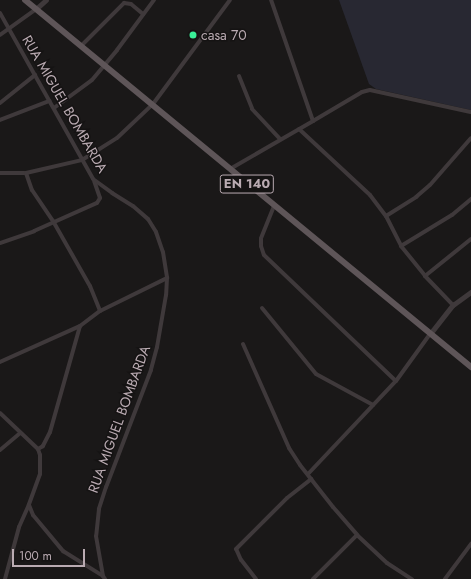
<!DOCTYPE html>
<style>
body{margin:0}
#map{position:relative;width:471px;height:579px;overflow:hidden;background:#1a1818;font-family:Jost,sans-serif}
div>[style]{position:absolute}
.green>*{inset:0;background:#282832}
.minor>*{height:4px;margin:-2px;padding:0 2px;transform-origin:2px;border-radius:2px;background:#3f393b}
.tertiary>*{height:4.5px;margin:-2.25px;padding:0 2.25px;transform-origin:2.25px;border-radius:2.25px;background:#3f393b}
.primary>*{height:6px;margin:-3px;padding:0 3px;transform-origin:3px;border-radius:3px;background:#5e5558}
.dots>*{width:11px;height:11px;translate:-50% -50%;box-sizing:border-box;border:2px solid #151313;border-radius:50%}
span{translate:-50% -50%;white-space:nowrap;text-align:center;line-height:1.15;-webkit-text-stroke:3px #151313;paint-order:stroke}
.shield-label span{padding:1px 3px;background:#151313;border:1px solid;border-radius:3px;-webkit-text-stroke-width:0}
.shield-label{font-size:13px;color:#baabb2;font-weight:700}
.poi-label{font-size:14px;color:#baabb2}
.left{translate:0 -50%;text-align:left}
.street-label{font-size:14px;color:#baabb2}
.scale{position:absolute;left:12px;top:549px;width:73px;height:18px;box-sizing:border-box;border:2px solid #baabb2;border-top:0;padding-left:5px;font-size:12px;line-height:14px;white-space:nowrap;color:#baabb2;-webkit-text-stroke:3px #151313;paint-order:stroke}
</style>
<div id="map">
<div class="green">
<div style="clip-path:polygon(339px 0,471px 0,471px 110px,376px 89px,369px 84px)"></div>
</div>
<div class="minor">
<div style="left:0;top:13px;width:190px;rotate:60.7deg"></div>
<div style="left:93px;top:179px;width:24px;rotate:36deg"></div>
<div style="left:112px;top:193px;width:25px;rotate:32deg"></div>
<div style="left:133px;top:206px;width:20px;rotate:41deg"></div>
<div style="left:148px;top:219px;width:15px;rotate:58deg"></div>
<div style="left:156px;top:232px;width:21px;rotate:71deg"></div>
<div style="left:163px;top:252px;width:26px;rotate:81deg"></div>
<div style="left:167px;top:278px;width:17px;rotate:93deg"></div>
<div style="left:166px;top:295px;width:53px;rotate:99.8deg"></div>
<div style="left:157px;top:347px;width:24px;rotate:105deg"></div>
<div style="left:151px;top:370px;width:125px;rotate:111deg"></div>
<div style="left:106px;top:487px;width:23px;rotate:108deg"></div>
<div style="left:99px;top:509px;width:27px;rotate:96deg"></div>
<div style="left:96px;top:536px;width:41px;rotate:80.1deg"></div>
<div style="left:0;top:35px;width:44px;rotate:-35.8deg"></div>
<div style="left:81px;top:46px;width:61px;rotate:-45deg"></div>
<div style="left:124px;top:3px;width:7px;rotate:8deg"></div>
<div style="left:131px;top:4px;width:16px;rotate:40deg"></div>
<div style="left:239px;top:76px;width:35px;rotate:68deg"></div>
<div style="left:252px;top:109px;width:41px;rotate:47deg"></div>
<div style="left:0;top:103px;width:45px;rotate:-38.7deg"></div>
<div style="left:54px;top:108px;width:47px;rotate:-36.4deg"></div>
<div style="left:92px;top:80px;width:39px;rotate:-50deg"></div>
<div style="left:117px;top:50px;width:62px;rotate:-53.5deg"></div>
<div style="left:0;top:120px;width:53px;rotate:-21.2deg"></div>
<div style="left:313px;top:121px;width:57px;rotate:-30.6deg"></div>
<div style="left:362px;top:92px;width:8px;rotate:-14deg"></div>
<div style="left:370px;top:90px;width:103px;rotate:12.3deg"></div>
<div style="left:299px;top:129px;width:97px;rotate:42.9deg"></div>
<div style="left:370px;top:195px;width:26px;rotate:53deg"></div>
<div style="left:386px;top:216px;width:34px;rotate:63deg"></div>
<div style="left:401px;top:246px;width:38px;rotate:51deg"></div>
<div style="left:425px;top:276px;width:40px;rotate:46deg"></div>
<div style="left:230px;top:169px;width:96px;rotate:-30deg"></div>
<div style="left:313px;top:121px;width:128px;rotate:-109.1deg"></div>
<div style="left:0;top:173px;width:26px"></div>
<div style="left:26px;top:173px;width:57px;rotate:-13.1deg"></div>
<div style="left:82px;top:160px;width:41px;rotate:-32.2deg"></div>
<div style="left:117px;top:138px;width:50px;rotate:-43.4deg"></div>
<div style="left:153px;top:104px;width:129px;rotate:-53.5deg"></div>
<div style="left:26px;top:173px;width:18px;rotate:71deg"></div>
<div style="left:32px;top:190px;width:37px;rotate:56deg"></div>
<div style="left:53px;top:221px;width:75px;rotate:60.4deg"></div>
<div style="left:90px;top:286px;width:27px;rotate:68deg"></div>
<div style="left:274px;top:206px;width:35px;rotate:112deg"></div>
<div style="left:261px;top:239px;width:7px;rotate:90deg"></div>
<div style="left:261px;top:246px;width:9px;rotate:72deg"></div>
<div style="left:264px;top:255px;width:182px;rotate:43.7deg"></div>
<div style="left:386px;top:216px;width:36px;rotate:-32deg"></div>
<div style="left:416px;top:197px;width:18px;rotate:-41deg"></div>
<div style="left:430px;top:185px;width:62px;rotate:-48.9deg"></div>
<div style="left:0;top:243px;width:36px;rotate:-19deg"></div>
<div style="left:34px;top:231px;width:69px;rotate:-24deg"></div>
<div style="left:97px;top:203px;width:6px;rotate:-59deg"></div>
<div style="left:100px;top:198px;width:18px;rotate:-109deg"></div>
<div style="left:401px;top:246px;width:60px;rotate:-31.3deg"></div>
<div style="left:452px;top:215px;width:25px;rotate:-40deg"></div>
<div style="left:425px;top:276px;width:59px;rotate:-38.8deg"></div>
<div style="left:262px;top:308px;width:85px;rotate:50.7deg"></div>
<div style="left:316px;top:374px;width:65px;rotate:28.5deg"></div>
<div style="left:80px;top:326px;width:25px;rotate:-37deg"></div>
<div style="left:100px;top:311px;width:75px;rotate:-26.2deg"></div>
<div style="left:243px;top:344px;width:114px;rotate:66.1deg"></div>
<div style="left:289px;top:448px;width:20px;rotate:57deg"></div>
<div style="left:300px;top:465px;width:53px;rotate:51.8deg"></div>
<div style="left:333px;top:507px;width:37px;rotate:49deg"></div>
<div style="left:357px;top:535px;width:41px;rotate:43deg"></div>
<div style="left:387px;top:563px;width:30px;rotate:33deg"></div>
<div style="left:0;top:362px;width:88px;rotate:-24.2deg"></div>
<div style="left:80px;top:326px;width:110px;rotate:105.8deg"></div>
<div style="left:50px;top:432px;width:16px;rotate:117deg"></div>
<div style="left:43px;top:446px;width:6px;rotate:149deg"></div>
<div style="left:0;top:413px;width:52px;rotate:43.5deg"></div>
<div style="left:38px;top:449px;width:6px;rotate:72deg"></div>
<div style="left:40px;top:455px;width:19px;rotate:90deg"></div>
<div style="left:40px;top:474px;width:33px;rotate:110deg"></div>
<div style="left:29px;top:505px;width:11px;rotate:68deg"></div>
<div style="left:33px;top:515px;width:47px;rotate:50.2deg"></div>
<div style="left:63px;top:551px;width:47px;rotate:32deg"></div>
<div style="left:103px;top:576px;width:4px;rotate:56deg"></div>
<div style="left:0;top:450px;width:26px;rotate:-40deg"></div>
<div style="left:308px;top:474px;width:128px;rotate:-46.6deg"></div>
<div style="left:396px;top:381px;width:58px;rotate:-54.1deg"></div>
<div style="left:5px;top:579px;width:54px;rotate:-74.9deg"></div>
<div style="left:19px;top:527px;width:24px;rotate:-66deg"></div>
<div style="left:256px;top:579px;width:24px;rotate:-128deg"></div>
<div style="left:241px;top:560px;width:12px;rotate:-114deg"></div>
<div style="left:236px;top:549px;width:72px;rotate:-45deg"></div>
<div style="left:287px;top:498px;width:31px;rotate:-38deg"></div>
<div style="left:313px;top:579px;width:62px;rotate:-45deg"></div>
<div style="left:445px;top:579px;width:44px;rotate:-53.4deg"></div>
</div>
<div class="tertiary">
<div style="left:36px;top:9px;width:13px;rotate:-42deg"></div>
<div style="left:430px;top:334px;width:37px;rotate:-52deg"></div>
<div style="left:453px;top:305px;width:22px;rotate:-36deg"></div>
</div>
<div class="primary">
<div style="left:25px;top:0;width:578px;rotate:39.45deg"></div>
</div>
<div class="dots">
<div style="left:193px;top:35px;background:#3af098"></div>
</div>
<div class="shield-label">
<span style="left:247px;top:184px">EN 140</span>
</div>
<div class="poi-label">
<span class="left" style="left:201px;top:35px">casa 70</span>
</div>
<div class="street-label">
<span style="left:65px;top:104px;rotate:60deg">RUA MIGUEL BOMBARDA</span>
<span style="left:119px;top:419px;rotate:-70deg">RUA MIGUEL BOMBARDA</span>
</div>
<div class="scale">100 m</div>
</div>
